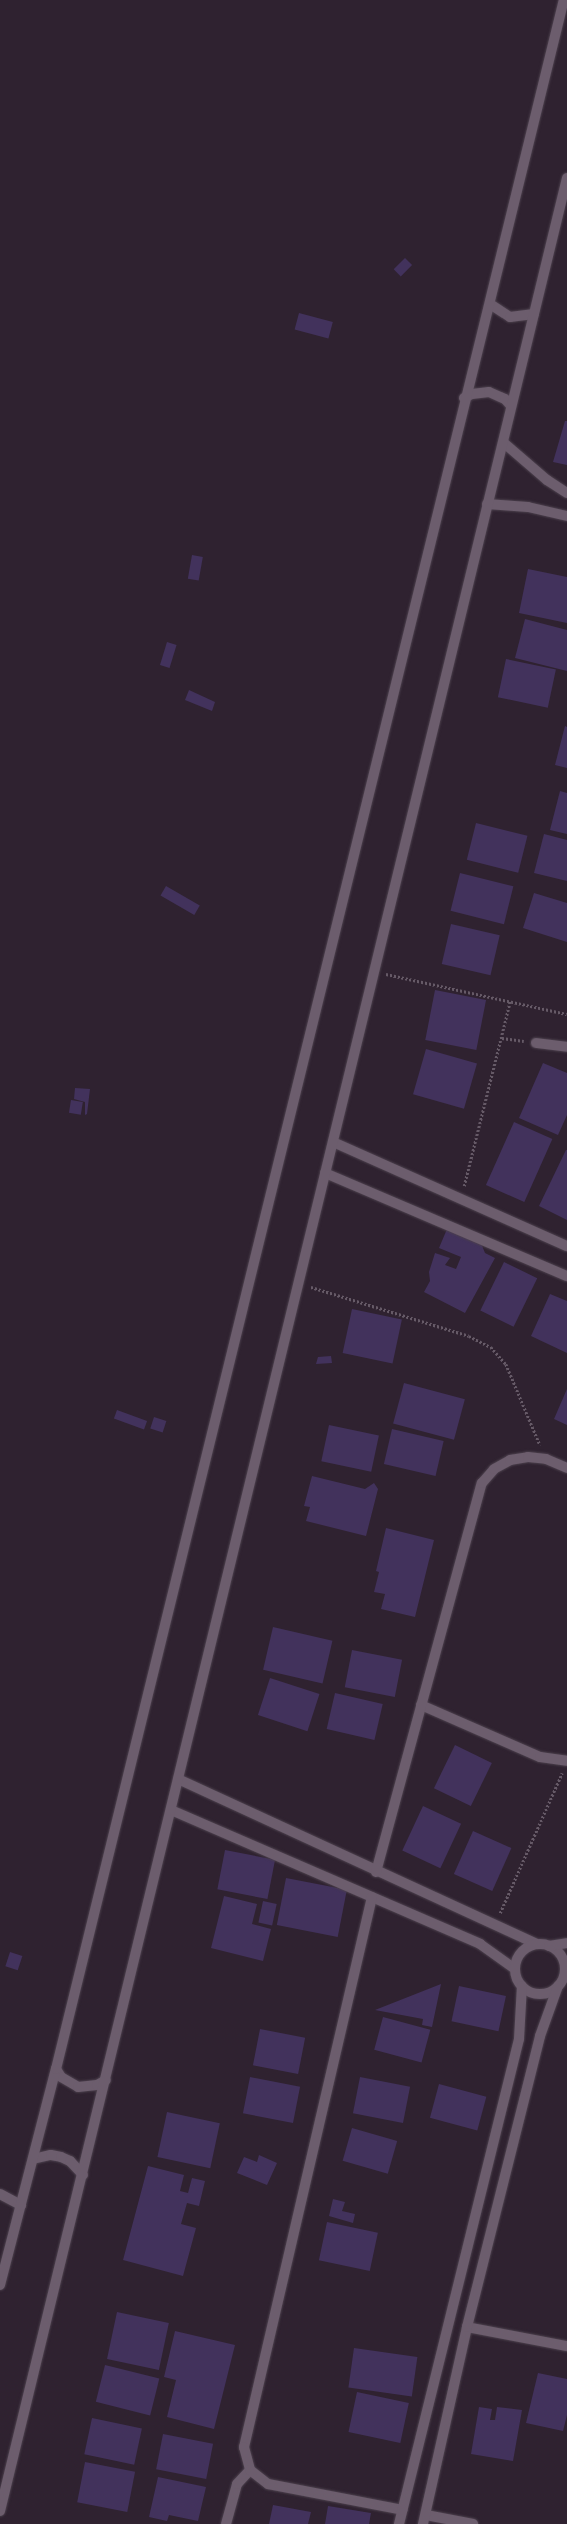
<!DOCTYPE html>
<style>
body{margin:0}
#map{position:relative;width:567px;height:2524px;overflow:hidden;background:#2f2230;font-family:"Asap Condensed",sans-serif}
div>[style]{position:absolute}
.building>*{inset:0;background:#42325c;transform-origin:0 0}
.path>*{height:2.5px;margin-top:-1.25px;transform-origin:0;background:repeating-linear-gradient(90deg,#665a67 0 2px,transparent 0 4px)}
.roads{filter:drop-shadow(0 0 1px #4c414d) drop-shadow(0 0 1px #4c414d)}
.service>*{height:10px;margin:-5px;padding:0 5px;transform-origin:5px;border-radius:5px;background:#6c5d6d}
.minor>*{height:10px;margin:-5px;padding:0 5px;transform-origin:5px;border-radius:5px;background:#6c5d6d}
.minor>.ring{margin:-5px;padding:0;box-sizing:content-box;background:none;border:10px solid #6c5d6d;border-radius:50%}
.tertiary>*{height:10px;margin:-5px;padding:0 5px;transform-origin:5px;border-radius:5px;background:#6c5d6d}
span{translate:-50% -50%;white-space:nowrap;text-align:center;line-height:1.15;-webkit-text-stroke:3px #251926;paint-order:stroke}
</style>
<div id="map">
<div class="building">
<div style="left:405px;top:258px;width:10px;height:16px;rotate:45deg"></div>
<div style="left:299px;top:313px;width:35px;height:17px;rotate:15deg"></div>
<div style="clip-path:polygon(565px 421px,567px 421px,567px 465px,553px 462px)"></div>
<div style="left:192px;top:555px;width:11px;height:24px;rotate:10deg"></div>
<div style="clip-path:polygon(528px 569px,567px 577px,567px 623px,519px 613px)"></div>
<div style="clip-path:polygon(525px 619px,567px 630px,567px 671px,515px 658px)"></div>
<div style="left:167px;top:642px;width:10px;height:24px;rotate:17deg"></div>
<div style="left:506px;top:659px;width:51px;height:39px;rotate:12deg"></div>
<div style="clip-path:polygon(189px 690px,215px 702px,212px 711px,185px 700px)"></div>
<div style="clip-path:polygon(565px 726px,567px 727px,567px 768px,555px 765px)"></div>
<div style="clip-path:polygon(560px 791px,567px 793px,567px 834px,550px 830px)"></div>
<div style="left:476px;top:823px;width:53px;height:38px;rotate:14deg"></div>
<div style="clip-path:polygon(544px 834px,567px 840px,567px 881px,534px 873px)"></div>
<div style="left:460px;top:873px;width:55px;height:39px;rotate:14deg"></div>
<div style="left:166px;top:886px;width:39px;height:11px;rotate:30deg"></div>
<div style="clip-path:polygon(534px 893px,567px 903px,567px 942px,523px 928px)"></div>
<div style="left:451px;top:924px;width:50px;height:41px;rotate:13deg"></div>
<div style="left:435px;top:990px;width:52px;height:51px;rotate:11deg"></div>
<div style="left:426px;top:1049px;width:53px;height:47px;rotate:16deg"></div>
<div style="clip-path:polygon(543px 1063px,567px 1073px,567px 1115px,558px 1135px,519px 1118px)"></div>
<div style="clip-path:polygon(75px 1088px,90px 1089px,87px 1114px,85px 1115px,85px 1102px,74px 1099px)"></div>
<div style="left:71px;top:1100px;width:12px;height:13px;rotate:9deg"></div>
<div style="left:514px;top:1122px;width:42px;height:69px;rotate:24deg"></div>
<div style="clip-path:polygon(566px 1150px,567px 1150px,567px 1220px,539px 1206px)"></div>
<div style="clip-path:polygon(447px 1229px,481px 1243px,485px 1253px,495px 1258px,465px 1313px,424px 1292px,430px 1281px,429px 1272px,435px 1253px,450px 1258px,445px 1265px,456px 1269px,461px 1257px,439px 1248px)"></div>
<div style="left:504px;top:1262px;width:37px;height:54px;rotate:26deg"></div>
<div style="clip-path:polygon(550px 1294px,567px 1301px,567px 1353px,531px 1336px)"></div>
<div style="left:352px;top:1309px;width:51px;height:45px;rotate:12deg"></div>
<div style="clip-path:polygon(331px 1356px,332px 1363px,316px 1364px,318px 1357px)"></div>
<div style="left:404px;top:1383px;width:63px;height:42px;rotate:15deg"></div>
<div style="clip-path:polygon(567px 1389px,567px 1425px,554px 1419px)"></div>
<div style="left:117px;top:1410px;width:32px;height:9px;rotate:20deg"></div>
<div style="left:154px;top:1417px;width:13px;height:12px;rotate:18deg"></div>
<div style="left:329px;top:1425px;width:51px;height:37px;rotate:12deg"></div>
<div style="left:392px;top:1429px;width:53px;height:36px;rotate:13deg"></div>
<div style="clip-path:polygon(312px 1476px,365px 1489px,374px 1483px,378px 1489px,366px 1536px,306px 1521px,310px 1507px,304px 1506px)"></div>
<div style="clip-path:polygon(386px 1528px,434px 1540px,415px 1617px,381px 1609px,385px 1594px,374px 1592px,379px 1572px,376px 1571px)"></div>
<div style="left:273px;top:1627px;width:61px;height:44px;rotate:13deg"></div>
<div style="left:352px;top:1650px;width:51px;height:38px;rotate:11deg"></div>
<div style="left:270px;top:1678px;width:52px;height:39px;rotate:18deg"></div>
<div style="left:335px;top:1693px;width:49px;height:37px;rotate:13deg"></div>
<div style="left:455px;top:1745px;width:41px;height:48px;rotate:26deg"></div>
<div style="left:423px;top:1806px;width:42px;height:49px;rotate:25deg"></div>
<div style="left:473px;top:1831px;width:42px;height:47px;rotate:24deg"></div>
<div style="left:225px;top:1850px;width:51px;height:40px;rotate:11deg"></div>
<div style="left:286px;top:1878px;width:62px;height:48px;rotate:11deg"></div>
<div style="clip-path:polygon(224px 1896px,257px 1904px,252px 1924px,271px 1929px,263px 1961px,211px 1948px)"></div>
<div style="left:263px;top:1901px;width:14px;height:22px;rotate:12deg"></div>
<div style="left:10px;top:1952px;width:13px;height:15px;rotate:18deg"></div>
<div style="clip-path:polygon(441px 1984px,432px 2027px,422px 2025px,423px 2019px,375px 2010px)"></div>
<div style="left:459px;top:1986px;width:48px;height:36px;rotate:12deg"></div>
<div style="left:383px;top:2017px;width:49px;height:34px;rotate:15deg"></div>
<div style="left:260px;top:2029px;width:46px;height:37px;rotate:11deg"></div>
<div style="left:250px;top:2077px;width:51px;height:37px;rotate:11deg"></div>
<div style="left:360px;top:2077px;width:51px;height:37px;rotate:11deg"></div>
<div style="left:439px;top:2084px;width:49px;height:35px;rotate:15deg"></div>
<div style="left:167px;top:2112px;width:54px;height:46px;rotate:12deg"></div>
<div style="left:352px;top:2128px;width:47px;height:34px;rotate:16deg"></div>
<div style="clip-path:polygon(259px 2155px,277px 2163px,267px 2185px,237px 2173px,244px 2157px,257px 2162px)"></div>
<div style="clip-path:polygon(148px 2166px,184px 2175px,180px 2191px,188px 2193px,192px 2178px,205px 2181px,199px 2206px,187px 2203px,181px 2224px,196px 2228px,183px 2276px,123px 2260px)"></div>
<div style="clip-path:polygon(333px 2199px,345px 2202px,342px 2211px,355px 2214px,353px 2223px,329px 2216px)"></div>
<div style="left:327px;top:2222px;width:52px;height:39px;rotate:12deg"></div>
<div style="left:117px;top:2312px;width:53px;height:48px;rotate:12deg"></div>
<div style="clip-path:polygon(175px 2331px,235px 2345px,214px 2429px,167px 2417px,176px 2380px,164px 2377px)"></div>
<div style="left:354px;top:2348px;width:64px;height:40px;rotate:8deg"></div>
<div style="left:105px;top:2365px;width:56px;height:38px;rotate:14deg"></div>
<div style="clip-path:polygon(538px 2373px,567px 2379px,567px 2415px,563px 2431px,526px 2423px)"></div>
<div style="left:357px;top:2392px;width:53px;height:41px;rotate:12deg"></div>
<div style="clip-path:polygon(479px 2407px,492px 2409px,490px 2420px,495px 2420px,497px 2407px,522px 2410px,513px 2461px,471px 2454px)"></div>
<div style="left:92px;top:2418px;width:51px;height:37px;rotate:12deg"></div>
<div style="left:163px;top:2434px;width:51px;height:36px;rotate:11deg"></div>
<div style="left:85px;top:2462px;width:51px;height:41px;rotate:11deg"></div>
<div style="clip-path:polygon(158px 2477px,206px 2487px,198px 2521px,169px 2515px,167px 2521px,149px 2517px)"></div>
<div style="clip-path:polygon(273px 2505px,311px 2512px,308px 2524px,269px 2524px)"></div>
<div style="clip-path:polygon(328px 2506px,371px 2513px,369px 2524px,325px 2524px)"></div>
</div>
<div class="path">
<div style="left:386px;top:974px;width:185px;rotate:12.5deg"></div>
<div style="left:502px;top:1038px;width:22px;rotate:8deg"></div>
<div style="left:464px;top:1186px;width:190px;rotate:-76deg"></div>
<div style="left:311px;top:1287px;width:165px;rotate:17.2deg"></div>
<div style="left:469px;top:1336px;width:25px;rotate:27deg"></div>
<div style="left:491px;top:1347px;width:23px;rotate:49deg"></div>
<div style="left:506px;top:1364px;width:88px;rotate:67.2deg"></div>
<div style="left:500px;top:1913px;width:153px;rotate:-66.1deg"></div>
</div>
<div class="roads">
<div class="service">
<div style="left:536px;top:1043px;width:31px;rotate:7deg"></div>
<div style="left:0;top:2194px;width:24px;rotate:28deg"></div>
<div style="left:226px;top:2524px;width:41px;rotate:-74.6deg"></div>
<div style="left:237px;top:2484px;width:19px;rotate:-47deg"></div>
</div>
<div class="minor">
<div style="left:504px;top:443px;width:57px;rotate:40.7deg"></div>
<div style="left:547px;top:480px;width:24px;rotate:33deg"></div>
<div style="left:487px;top:504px;width:41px;rotate:4.2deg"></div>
<div style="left:528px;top:507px;width:40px;rotate:13deg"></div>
<div style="left:333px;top:1142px;width:256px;rotate:24deg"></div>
<div style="left:325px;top:1173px;width:263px;rotate:23.1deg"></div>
<div style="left:421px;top:1705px;width:130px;rotate:23.6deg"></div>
<div style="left:540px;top:1757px;width:27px;rotate:8deg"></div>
<div style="left:178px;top:1779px;width:394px;rotate:24.7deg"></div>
<div style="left:171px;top:1810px;width:337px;rotate:23.4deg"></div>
<div style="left:480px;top:1944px;width:43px;rotate:35.5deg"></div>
<div style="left:376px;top:1872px;width:403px;rotate:-74.8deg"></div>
<div style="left:482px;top:1483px;width:18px;rotate:-49deg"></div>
<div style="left:494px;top:1469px;width:18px;rotate:-29deg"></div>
<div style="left:510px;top:1460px;width:18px;rotate:-9deg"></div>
<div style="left:528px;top:1457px;width:18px;rotate:6deg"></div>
<div style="left:546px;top:1459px;width:23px;rotate:23deg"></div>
<div style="left:372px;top:1897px;width:565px;rotate:103.1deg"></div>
<div style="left:244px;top:2447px;width:24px;rotate:75deg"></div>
<div style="left:250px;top:2470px;width:23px;rotate:38deg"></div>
<div style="left:268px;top:2484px;width:137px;rotate:10.9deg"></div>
<div class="ring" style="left:515px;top:1944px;width:40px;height:40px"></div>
<div style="left:549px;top:1946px;width:18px;rotate:-9deg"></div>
<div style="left:467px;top:2327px;width:102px;rotate:10.8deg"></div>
<div style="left:426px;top:2515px;width:48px;rotate:10.8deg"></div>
<div style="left:399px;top:2524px;width:500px;rotate:-76.1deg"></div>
<div style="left:519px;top:2039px;width:53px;rotate:-86.8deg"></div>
<div style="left:423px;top:2524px;width:202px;rotate:-77.4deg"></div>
<div style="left:467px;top:2327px;width:300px;rotate:-75.9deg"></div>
<div style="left:540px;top:2036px;width:53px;rotate:-70.2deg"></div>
</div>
<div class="tertiary">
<div style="left:490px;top:304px;width:24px;rotate:33deg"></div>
<div style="left:510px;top:317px;width:24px;rotate:-7deg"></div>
<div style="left:464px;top:398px;width:9px;rotate:-27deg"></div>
<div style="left:472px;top:394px;width:17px;rotate:-7deg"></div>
<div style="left:489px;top:392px;width:17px;rotate:24deg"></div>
<div style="left:505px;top:399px;width:9px;rotate:49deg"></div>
<div style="left:56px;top:2069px;width:9px;rotate:58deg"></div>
<div style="left:61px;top:2077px;width:20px;rotate:30deg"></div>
<div style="left:78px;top:2087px;width:19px;rotate:-6deg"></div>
<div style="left:97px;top:2085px;width:10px;rotate:-29deg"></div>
<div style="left:33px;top:2159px;width:18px;rotate:-13deg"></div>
<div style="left:51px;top:2155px;width:10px;rotate:11deg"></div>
<div style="left:61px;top:2157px;width:10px;rotate:24deg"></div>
<div style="left:70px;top:2161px;width:19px;rotate:47deg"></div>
<div style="left:0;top:2285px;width:223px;rotate:-75.5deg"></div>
<div style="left:56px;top:2069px;width:2130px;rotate:-76.21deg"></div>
<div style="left:0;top:2511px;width:2401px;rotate:-76.34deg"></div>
</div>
</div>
</div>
